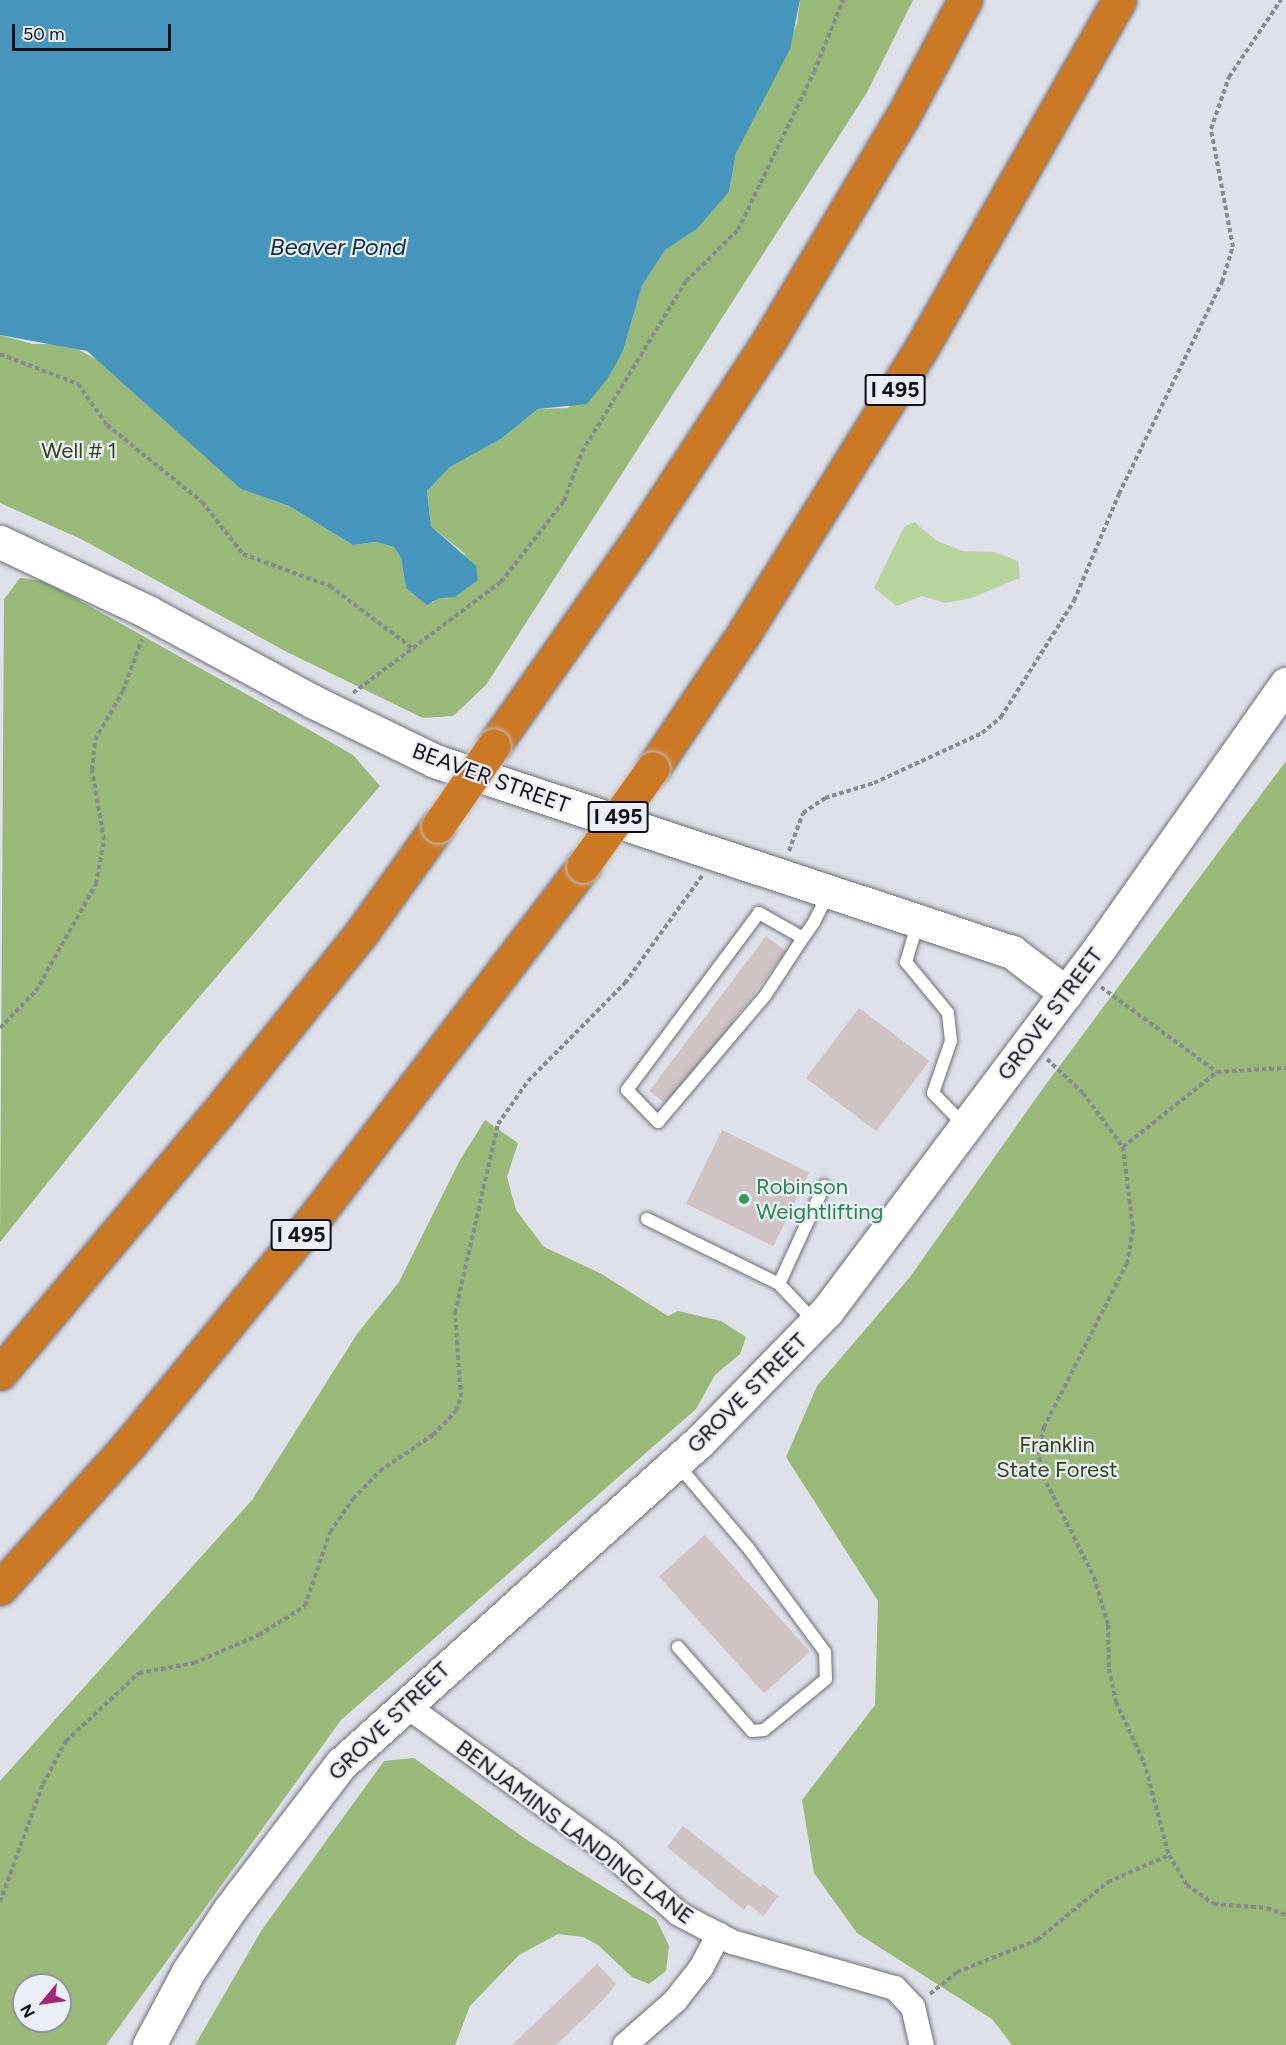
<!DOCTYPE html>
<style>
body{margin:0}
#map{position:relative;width:1286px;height:2045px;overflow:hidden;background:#dee0ea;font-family:Figtree,sans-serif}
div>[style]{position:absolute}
.green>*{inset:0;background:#b8d49d}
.forest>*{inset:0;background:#98b977}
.water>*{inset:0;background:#4695bd}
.building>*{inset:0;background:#d0c3c3;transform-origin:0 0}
.path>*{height:4px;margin-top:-2px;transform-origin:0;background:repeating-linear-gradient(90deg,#878990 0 4.5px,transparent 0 7.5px)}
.roads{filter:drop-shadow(0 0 2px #6d6e77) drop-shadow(0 0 2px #6d6e77)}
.lane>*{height:12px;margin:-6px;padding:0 6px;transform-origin:6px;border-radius:6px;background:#fff}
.street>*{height:24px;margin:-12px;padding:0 12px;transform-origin:12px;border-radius:12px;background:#fff}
.secondary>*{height:33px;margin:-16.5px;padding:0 16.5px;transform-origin:16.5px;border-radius:16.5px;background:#fff}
.highway>*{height:33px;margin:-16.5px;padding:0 16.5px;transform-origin:16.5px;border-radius:16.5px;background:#cc7926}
.bridges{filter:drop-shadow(0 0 2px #c1c1c2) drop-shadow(0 0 2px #c1c1c2)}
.highway-bridge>*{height:33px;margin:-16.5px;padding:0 16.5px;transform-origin:16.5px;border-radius:16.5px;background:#cc7926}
.dots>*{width:16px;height:16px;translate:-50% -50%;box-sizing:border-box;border:3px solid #ebedf7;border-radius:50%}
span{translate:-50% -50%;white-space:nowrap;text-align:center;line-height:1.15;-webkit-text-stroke:4.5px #ebedf7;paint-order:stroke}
.shield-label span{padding:2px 4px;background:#ebedf7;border:2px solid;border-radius:4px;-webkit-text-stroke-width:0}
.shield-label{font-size:21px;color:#0f1013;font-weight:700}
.park-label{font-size:22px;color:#2f4515}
.street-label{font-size:22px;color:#0f1013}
.leisure-label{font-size:22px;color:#27864d}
.left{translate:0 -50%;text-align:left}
.water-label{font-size:24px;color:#0a2f40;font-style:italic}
.north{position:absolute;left:12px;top:1973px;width:60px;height:60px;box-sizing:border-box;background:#ebedf7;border:2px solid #93959c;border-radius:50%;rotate:241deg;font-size:16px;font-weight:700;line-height:24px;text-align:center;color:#0f1013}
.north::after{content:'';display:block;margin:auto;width:21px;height:27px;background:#a32679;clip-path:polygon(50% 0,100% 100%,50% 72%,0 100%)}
.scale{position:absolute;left:12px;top:24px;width:159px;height:27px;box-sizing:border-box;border:3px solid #0f1013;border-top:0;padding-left:8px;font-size:18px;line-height:21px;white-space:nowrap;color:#0f1013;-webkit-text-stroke:4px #ebedf7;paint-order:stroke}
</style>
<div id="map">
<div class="green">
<div style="clip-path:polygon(914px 522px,937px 541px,963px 551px,994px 552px,1018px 561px,1020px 578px,971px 598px,946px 603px,922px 596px,897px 606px,874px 588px,904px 527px)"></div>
</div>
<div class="forest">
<div style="clip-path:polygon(800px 0,913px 0,866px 94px,486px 685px,453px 716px,423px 718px,287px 652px,81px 539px,0 503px,0 335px,33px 344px,68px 344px,109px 366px,241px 489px,289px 506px,353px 545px,376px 542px,394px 547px,401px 558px,406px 588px,433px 603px,465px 554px,431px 526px,427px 491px,450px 467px,501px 439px,538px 409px,568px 408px,623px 351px,642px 286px,665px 250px,697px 229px,729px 192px,736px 153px,797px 24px)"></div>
<div style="clip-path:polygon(20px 578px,45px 581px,287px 717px,353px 755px,380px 786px,165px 1037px,0 1242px,4px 599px)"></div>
<div style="clip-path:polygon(1286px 761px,1286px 2045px,1012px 2045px,992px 2019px,857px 1933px,814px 1873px,802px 1800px,875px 1705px,878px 1601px,786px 1457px,817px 1386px,910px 1277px,1041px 1091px)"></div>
<div style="clip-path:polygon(evenodd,485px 1120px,518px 1143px,507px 1177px,516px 1210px,544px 1247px,600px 1273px,668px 1316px,678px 1311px,721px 1321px,746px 1337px,740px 1354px,715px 1375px,696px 1409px,341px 1720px,106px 2045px,0 2045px,0 1781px,252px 1500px,357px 1334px,399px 1282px,460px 1160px,485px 1120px,24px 1985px,60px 1985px,60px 2021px,24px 2021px,24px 1985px)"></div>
<div style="clip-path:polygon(414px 1758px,527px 1840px,656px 1919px,669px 1946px,666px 1971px,649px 1984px,632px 1977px,598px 1945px,583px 1937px,558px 1934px,519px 1955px,470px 2006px,455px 2045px,195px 2045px,261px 1931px,384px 1761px)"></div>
</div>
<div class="water">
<div style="clip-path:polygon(0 0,800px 0,790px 49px,736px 153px,729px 192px,697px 229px,665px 250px,642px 286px,623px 351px,608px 378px,587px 404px,538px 409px,501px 439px,450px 467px,427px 491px,431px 526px,476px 566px,478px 580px,455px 597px,439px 598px,427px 605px,406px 588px,401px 558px,394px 547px,376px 542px,353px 545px,289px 506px,241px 489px,87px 351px,0 335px)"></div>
</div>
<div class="building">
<div style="left:766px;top:936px;width:25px;height:194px;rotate:37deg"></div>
<div style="left:859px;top:1008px;width:88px;height:88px;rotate:37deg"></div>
<div style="left:722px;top:1130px;width:97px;height:82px;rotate:26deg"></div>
<div style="left:705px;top:1535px;width:157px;height:62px;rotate:48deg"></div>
<div style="clip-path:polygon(683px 1826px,761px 1887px,763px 1884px,778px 1896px,764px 1916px,748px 1904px,744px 1910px,667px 1847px)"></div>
<div style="clip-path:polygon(597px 1964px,616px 1984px,603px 2000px,556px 2045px,512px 2045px)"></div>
</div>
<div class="path">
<div style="left:0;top:354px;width:84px;rotate:21deg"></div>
<div style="left:78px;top:384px;width:50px;rotate:54.7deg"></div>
<div style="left:107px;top:425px;width:122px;rotate:39deg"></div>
<div style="left:202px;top:502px;width:66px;rotate:51.7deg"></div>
<div style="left:243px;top:554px;width:93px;rotate:20.2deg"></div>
<div style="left:330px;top:586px;width:106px;rotate:37deg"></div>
<div style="left:353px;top:693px;width:185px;rotate:-36.9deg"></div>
<div style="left:501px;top:582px;width:103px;rotate:-52.1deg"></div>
<div style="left:564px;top:501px;width:52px;rotate:-69.8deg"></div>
<div style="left:582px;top:452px;width:200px;rotate:-58.7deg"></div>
<div style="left:686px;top:281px;width:73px;rotate:-44.4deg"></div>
<div style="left:738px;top:230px;width:175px;rotate:-64.3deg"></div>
<div style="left:814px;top:72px;width:78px;rotate:-68.1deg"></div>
<div style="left:789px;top:851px;width:40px;rotate:-69.8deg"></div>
<div style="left:803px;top:813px;width:27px;rotate:-34deg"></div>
<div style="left:825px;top:798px;width:51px;rotate:-17deg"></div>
<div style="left:874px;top:783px;width:119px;rotate:-24.8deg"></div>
<div style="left:982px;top:733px;width:25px;rotate:-40deg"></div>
<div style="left:1001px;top:717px;width:137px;rotate:-57.8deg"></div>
<div style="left:1074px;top:601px;width:116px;rotate:-67.2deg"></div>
<div style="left:1119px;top:494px;width:236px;rotate:-64.1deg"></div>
<div style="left:1222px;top:282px;width:37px;rotate:-73deg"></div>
<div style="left:1233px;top:247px;width:120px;rotate:-100.6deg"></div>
<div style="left:1211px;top:129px;width:55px;rotate:-70.9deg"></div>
<div style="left:1229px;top:77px;width:93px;rotate:-56deg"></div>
<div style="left:1101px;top:987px;width:144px;rotate:36.2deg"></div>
<div style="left:0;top:1028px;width:52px;rotate:-45.8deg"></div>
<div style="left:36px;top:991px;width:123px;rotate:-60.7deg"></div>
<div style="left:96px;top:884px;width:45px;rotate:-79.7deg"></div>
<div style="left:104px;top:840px;width:71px;rotate:-99.7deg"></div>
<div style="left:92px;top:770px;width:30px;rotate:-84deg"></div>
<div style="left:95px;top:740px;width:56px;rotate:-60.3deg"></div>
<div style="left:123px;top:691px;width:55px;rotate:-69.9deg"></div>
<div style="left:1047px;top:1059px;width:50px;rotate:43.4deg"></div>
<div style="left:1083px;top:1093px;width:67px;rotate:53.5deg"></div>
<div style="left:1123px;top:1147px;width:84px;rotate:83.1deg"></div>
<div style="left:1133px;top:1230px;width:34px;rotate:100deg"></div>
<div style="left:1127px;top:1263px;width:184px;rotate:116.8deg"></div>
<div style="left:1044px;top:1427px;width:24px;rotate:105deg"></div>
<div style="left:1038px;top:1450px;width:26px;rotate:79deg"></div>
<div style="left:1043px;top:1476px;width:113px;rotate:63.2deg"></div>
<div style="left:1094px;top:1577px;width:50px;rotate:73.7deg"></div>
<div style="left:1108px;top:1625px;width:44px;rotate:88.7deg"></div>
<div style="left:1109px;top:1669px;width:34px;rotate:78deg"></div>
<div style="left:1116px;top:1702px;width:66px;rotate:65deg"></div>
<div style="left:1144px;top:1762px;width:96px;rotate:75deg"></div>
<div style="left:1169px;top:1855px;width:35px;rotate:59deg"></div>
<div style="left:1187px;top:1885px;width:33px;rotate:35deg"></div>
<div style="left:1214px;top:1904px;width:53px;rotate:4.3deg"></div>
<div style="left:1267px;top:1908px;width:20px;rotate:20deg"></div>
<div style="left:1123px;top:1147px;width:120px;rotate:-38.6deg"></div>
<div style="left:1217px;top:1072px;width:69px;rotate:-3.3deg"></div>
<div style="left:0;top:1902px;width:126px;rotate:-70deg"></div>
<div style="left:43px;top:1784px;width:49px;rotate:-61.9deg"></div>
<div style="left:66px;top:1741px;width:100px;rotate:-43deg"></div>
<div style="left:139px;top:1673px;width:56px;rotate:-10.3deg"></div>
<div style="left:194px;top:1663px;width:71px;rotate:-23.3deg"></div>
<div style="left:259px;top:1635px;width:54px;rotate:-32.2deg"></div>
<div style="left:305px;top:1606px;width:78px;rotate:-71.3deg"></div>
<div style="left:330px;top:1532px;width:40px;rotate:-55.1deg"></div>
<div style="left:353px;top:1499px;width:39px;rotate:-46deg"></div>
<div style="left:380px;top:1471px;width:64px;rotate:-34.2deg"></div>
<div style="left:433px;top:1435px;width:33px;rotate:-46deg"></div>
<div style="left:456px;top:1411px;width:15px;rotate:-70deg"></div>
<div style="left:461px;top:1397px;width:84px;rotate:-94.1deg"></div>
<div style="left:455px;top:1313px;width:194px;rotate:-77.2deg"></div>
<div style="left:498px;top:1124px;width:52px;rotate:-55.1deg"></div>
<div style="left:528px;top:1081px;width:138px;rotate:-45.3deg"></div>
<div style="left:625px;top:983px;width:132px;rotate:-54.3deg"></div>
<div style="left:930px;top:1994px;width:35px;rotate:-39deg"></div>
<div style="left:957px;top:1972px;width:86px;rotate:-21.8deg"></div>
<div style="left:1037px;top:1940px;width:92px;rotate:-39.2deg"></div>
<div style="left:1108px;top:1882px;width:67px;rotate:-23.9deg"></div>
</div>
<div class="roads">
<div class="lane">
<div style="left:918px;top:922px;width:42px;rotate:106.7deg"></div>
<div style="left:906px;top:962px;width:66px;rotate:50.5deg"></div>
<div style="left:948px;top:1013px;width:28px;rotate:84deg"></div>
<div style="left:951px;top:1041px;width:55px;rotate:109.1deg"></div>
<div style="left:933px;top:1093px;width:46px;rotate:45.9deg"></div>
<div style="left:803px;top:938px;width:51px;rotate:-150.4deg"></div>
<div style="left:759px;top:913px;width:221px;rotate:126.7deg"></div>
<div style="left:627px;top:1090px;width:45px;rotate:45.9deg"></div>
<div style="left:658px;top:1122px;width:165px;rotate:-49.7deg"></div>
<div style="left:765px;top:996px;width:69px;rotate:-56.8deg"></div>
<div style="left:803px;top:938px;width:19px;rotate:-55deg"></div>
<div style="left:814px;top:922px;width:31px;rotate:-63deg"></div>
<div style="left:647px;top:1219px;width:147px;rotate:26.2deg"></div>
<div style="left:779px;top:1284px;width:54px;rotate:46.5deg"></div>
<div style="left:779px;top:1284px;width:108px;rotate:-65.3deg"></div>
<div style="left:677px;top:1464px;width:111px;rotate:49.7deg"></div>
<div style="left:749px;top:1549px;width:128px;rotate:53.6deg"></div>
<div style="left:825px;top:1652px;width:27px;rotate:88deg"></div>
<div style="left:826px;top:1679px;width:80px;rotate:140.6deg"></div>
<div style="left:764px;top:1730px;width:12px;rotate:175deg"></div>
<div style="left:752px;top:1731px;width:112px;rotate:-131.4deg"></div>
</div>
<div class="street">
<div style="left:404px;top:1704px;width:251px;rotate:35.8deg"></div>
<div style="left:608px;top:1851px;width:95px;rotate:41.6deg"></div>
<div style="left:679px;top:1914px;width:60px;rotate:27.8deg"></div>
<div style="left:732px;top:1942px;width:169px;rotate:15.8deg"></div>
<div style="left:895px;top:1988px;width:26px;rotate:47deg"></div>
<div style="left:913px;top:2007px;width:39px;rotate:77deg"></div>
<div style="left:625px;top:2045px;width:67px;rotate:-41.3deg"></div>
<div style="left:675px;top:2001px;width:42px;rotate:-51.8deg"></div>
<div style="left:701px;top:1968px;width:38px;rotate:-62deg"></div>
</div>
<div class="secondary">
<div style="left:0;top:542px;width:164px;rotate:25.3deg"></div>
<div style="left:148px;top:612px;width:189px;rotate:28.5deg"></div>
<div style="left:314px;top:702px;width:135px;rotate:26deg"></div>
<div style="left:435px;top:761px;width:608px;rotate:18.32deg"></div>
<div style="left:1012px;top:952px;width:68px;rotate:37.2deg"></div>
<div style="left:149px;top:2045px;width:83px;rotate:-61.9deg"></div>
<div style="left:188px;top:1972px;width:76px;rotate:-56.3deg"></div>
<div style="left:230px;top:1909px;width:183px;rotate:-52.6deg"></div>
<div style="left:341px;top:1764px;width:480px;rotate:-42deg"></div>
<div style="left:698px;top:1443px;width:185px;rotate:-45.7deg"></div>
<div style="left:827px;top:1311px;width:456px;rotate:-53.1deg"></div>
<div style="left:1101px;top:946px;width:321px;rotate:-54.8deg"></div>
</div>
<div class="highway">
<div style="left:494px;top:745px;width:256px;rotate:-54.9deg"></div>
<div style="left:641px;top:536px;width:238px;rotate:-56.8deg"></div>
<div style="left:771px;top:337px;width:257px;rotate:-59.2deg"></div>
<div style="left:903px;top:116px;width:132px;rotate:-61.9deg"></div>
<div style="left:653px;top:768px;width:163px;rotate:-56deg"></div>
<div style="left:744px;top:633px;width:337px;rotate:-58.1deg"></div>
<div style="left:922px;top:347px;width:399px;rotate:-60.4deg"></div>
<div style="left:0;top:1373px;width:356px;rotate:-50.1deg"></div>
<div style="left:228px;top:1100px;width:215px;rotate:-51.4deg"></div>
<div style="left:362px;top:932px;width:130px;rotate:-54.4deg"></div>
<div style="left:0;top:1588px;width:191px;rotate:-48deg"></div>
<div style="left:128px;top:1446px;width:286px;rotate:-50.7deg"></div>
<div style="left:309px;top:1225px;width:452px;rotate:-52.6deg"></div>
</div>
</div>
<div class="bridges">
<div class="highway-bridge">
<div style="left:438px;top:826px;width:98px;rotate:-55.3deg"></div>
<div style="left:583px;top:866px;width:120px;rotate:-54.5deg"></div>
</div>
</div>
<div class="dots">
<div style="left:744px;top:1199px;background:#2e9e5b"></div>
</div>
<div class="shield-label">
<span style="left:895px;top:390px">I 495</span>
<span style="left:618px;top:817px">I 495</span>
<span style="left:301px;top:1235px">I 495</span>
</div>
<div class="park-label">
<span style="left:79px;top:451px">Well # 1</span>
<span style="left:1057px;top:1457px">Franklin<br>State Forest</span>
</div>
<div class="street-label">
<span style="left:491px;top:778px;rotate:20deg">BEAVER STREET</span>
<span style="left:1050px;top:1014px;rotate:-53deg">GROVE STREET</span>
<span style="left:747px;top:1393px;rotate:-45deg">GROVE STREET</span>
<span style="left:389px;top:1721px;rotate:-44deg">GROVE STREET</span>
<span style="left:575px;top:1832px;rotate:37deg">BENJAMINS LANDING LANE</span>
</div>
<div class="leisure-label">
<span class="left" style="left:756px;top:1199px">Robinson<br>Weightlifting</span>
</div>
<div class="water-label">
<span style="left:338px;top:247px">Beaver Pond</span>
</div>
<div class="north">N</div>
<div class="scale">50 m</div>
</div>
